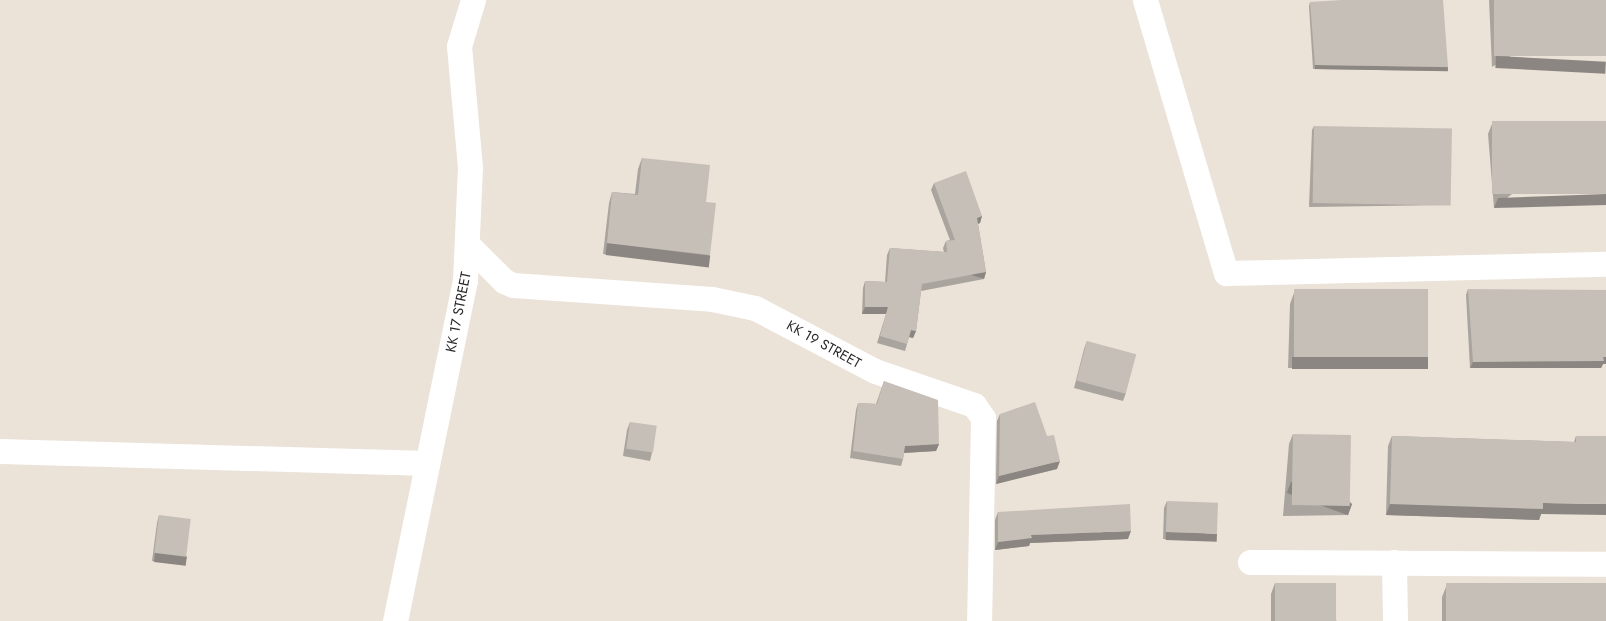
<!DOCTYPE html>
<style>
body{margin:0}
#map{position:relative;width:1606px;height:621px;overflow:hidden;background:#ebe2d8;font-family:Jost,sans-serif}
div>[style]{position:absolute}
.street>*{height:25px;margin:-12.5px;padding:0 12.5px;transform-origin:12.5px;border-radius:12.5px;background:#fff}
.wall>*{inset:0;background:#aaa49e}
.shaded-wall>*{inset:0;background:#8b8681;transform-origin:0 0}
.building>*{inset:0;background:#c6bfb8;transform-origin:0 0}
span{translate:-50% -50%;white-space:nowrap;text-align:center;line-height:1.15;-webkit-text-stroke:4.5px #fff;paint-order:stroke}
.street-label{font-size:14px;color:#282828}
</style>
<div id="map">
<div class="street">
<div style="left:1145px;top:0;width:285px;rotate:73.5deg"></div>
<div style="left:1226px;top:273px;width:380px;rotate:-1.4deg"></div>
<div style="left:468px;top:245px;width:51px;rotate:45deg"></div>
<div style="left:504px;top:281px;width:10px;rotate:24deg"></div>
<div style="left:513px;top:285px;width:199px;rotate:4deg"></div>
<div style="left:712px;top:299px;width:44px;rotate:11.8deg"></div>
<div style="left:755px;top:308px;width:136px;rotate:27.7deg"></div>
<div style="left:875px;top:371px;width:105px;rotate:19deg"></div>
<div style="left:974px;top:405px;width:16px;rotate:55deg"></div>
<div style="left:983px;top:418px;width:203px;rotate:91.1deg"></div>
<div style="left:0;top:451px;width:427px;rotate:1.6deg"></div>
<div style="left:1250px;top:562px;width:356px;rotate:0.3deg"></div>
<div style="left:1394px;top:562px;width:59px;rotate:89deg"></div>
<div style="left:395px;top:621px;width:347px;rotate:-78.4deg"></div>
<div style="left:465px;top:281px;width:114px;rotate:-87.5deg"></div>
<div style="left:470px;top:167px;width:121px;rotate:-95.2deg"></div>
<div style="left:459px;top:46px;width:48px;rotate:-73.1deg"></div>
</div>
<div class="wall">
<div style="clip-path:polygon(1489px 0,1606px 0,1492px 67px)"></div>
<div style="clip-path:polygon(1310px 2px,1448px 67px,1446px 71px,1313px 69px,1309px 6px)"></div>
<div style="clip-path:polygon(1606px 121px,1494px 208px,1488px 134px,1492px 124px)"></div>
<div style="clip-path:polygon(1314px 126px,1449px 205px,1309px 207px,1312px 130px)"></div>
<div style="clip-path:polygon(642px 158px,706px 202px,710px 255px,706px 265px,603px 254px,609px 203px,612px 192px,635px 194px,638px 169px)"></div>
<div style="clip-path:polygon(934px 183px,982px 216px,980px 223px,978px 224px,986px 272px,984px 279px,921px 291px,916px 331px,913px 338px,909px 337px,905px 351px,877px 343px,886px 314px,862px 314px,863px 288px,865px 281px,885px 282px,887px 255px,890px 248px,944px 252px,943px 248px,946px 241px,950px 240px,931px 190px)"></div>
<div style="clip-path:polygon(1468px 289px,1603px 364px,1601px 368px,1470px 368px,1466px 295px)"></div>
<div style="clip-path:polygon(1294px 293px,1424px 368px,1288px 368px,1290px 304px)"></div>
<div style="clip-path:polygon(1087px 341px,1126px 393px,1123px 401px,1074px 388px,1084px 349px)"></div>
<div style="clip-path:polygon(884px 381px,939px 444px,936px 451px,904px 453px,903px 459px,901px 466px,850px 458px,856px 410px,858px 403px,876px 404px)"></div>
<div style="clip-path:polygon(1000px 414px,1047px 436px,1057px 469px,996px 484px,997px 421px)"></div>
<div style="clip-path:polygon(630px 422px,652px 453px,650px 461px,623px 456px,627px 430px)"></div>
<div style="clip-path:polygon(1293px 434px,1352px 504px,1348px 515px,1283px 516px,1289px 444px)"></div>
<div style="clip-path:polygon(1392px 436px,1574px 442px,1576px 436px,1606px 436px,1541px 514px,1539px 520px,1386px 515px,1388px 446px)"></div>
<div style="clip-path:polygon(1167px 501px,1214px 541px,1163px 539px,1164px 508px)"></div>
<div style="clip-path:polygon(998px 512px,1128px 539px,1030px 543px,1029px 546px,995px 550px,995px 520px)"></div>
<div style="clip-path:polygon(159px 515px,187px 557px,184px 565px,152px 561px,157px 523px)"></div>
<div style="clip-path:polygon(1275px 583px,1337px 621px,1271px 621px,1271px 594px)"></div>
<div style="clip-path:polygon(1446px 587px,1606px 621px,1442px 621px,1442px 597px)"></div>
</div>
<div class="shaded-wall">
<div style="left:1496px;top:56px;width:110px;height:12px;rotate:3deg"></div>
<div style="left:1315px;top:65px;width:133px;height:4px;rotate:1deg"></div>
<div style="clip-path:polygon(1606px 194px,1606px 205px,1494px 208px,1498px 198px)"></div>
<div style="left:1450px;top:201px;width:4px;height:140px;rotate:104deg"></div>
<div style="clip-path:polygon(982px 216px,980px 223px,974px 225px,977px 218px)"></div>
<div style="left:607px;top:243px;width:104px;height:12px;rotate:7deg"></div>
<div style="left:986px;top:272px;width:7px;height:65px;rotate:106deg"></div>
<div style="clip-path:polygon(865px 307px,888px 307px,886px 314px,862px 314px)"></div>
<div style="clip-path:polygon(911px 330px,916px 331px,913px 338px,909px 337px)"></div>
<div style="left:1292px;top:357px;width:136px;height:12px"></div>
<div style="clip-path:polygon(1606px 357px,1606px 364px,1603px 364px,1601px 368px,1470px 368px,1473px 362px)"></div>
<div style="clip-path:polygon(939px 444px,936px 451px,902px 453px,905px 446px)"></div>
<div style="clip-path:polygon(1060px 461px,1057px 469px,996px 484px,999px 476px)"></div>
<div style="clip-path:polygon(1543px 503px,1606px 504px,1606px 515px,1541px 514px,1539px 520px,1386px 515px,1390px 504px)"></div>
<div style="left:1352px;top:504px;width:12px;height:65px;rotate:110deg"></div>
<div style="clip-path:polygon(1131px 531px,1128px 539px,1030px 543px,1029px 546px,995px 550px,998px 542px,1031px 535px)"></div>
<div style="left:1166px;top:532px;width:51px;height:8px;rotate:2deg"></div>
<div style="left:155px;top:553px;width:32px;height:9px;rotate:7deg"></div>
</div>
<div class="building">
<div style="clip-path:polygon(1342px 0,1443px 0,1448px 67px,1315px 65px,1310px 2px)"></div>
<div style="left:1494px;top:0;width:112px;height:56px"></div>
<div style="left:1606px;top:121px;width:73px;height:114px;rotate:90deg"></div>
<div style="left:1314px;top:126px;width:138px;height:77px;rotate:1deg"></div>
<div style="clip-path:polygon(642px 158px,710px 165px,706px 202px,716px 203px,710px 255px,607px 243px,612px 192px,638px 195px)"></div>
<div style="clip-path:polygon(966px 171px,982px 216px,977px 218px,986px 272px,922px 284px,916px 331px,911px 330px,907px 344px,880px 336px,888px 307px,865px 307px,865px 281px,887px 282px,890px 248px,947px 252px,946px 241px,955px 240px,934px 183px)"></div>
<div style="left:1428px;top:289px;width:68px;height:134px;rotate:90deg"></div>
<div style="clip-path:polygon(1468px 289px,1606px 290px,1606px 357px,1603px 357px,1604px 361px,1473px 362px)"></div>
<div style="left:1087px;top:341px;width:51px;height:41px;rotate:15deg"></div>
<div style="clip-path:polygon(884px 381px,938px 400px,939px 444px,905px 446px,903px 459px,853px 451px,858px 403px,877px 404px)"></div>
<div style="clip-path:polygon(1035px 402px,1047px 436px,1054px 435px,1060px 461px,999px 476px,1000px 414px)"></div>
<div style="left:630px;top:422px;width:27px;height:27px;rotate:8deg"></div>
<div style="left:1293px;top:434px;width:58px;height:71px;rotate:1deg"></div>
<div style="clip-path:polygon(1392px 436px,1576px 442px,1576px 436px,1606px 436px,1606px 504px,1543px 503px,1543px 509px,1390px 504px)"></div>
<div style="left:1167px;top:501px;width:51px;height:31px;rotate:2deg"></div>
<div style="clip-path:polygon(1130px 504px,1131px 531px,1031px 535px,1032px 538px,998px 542px,998px 512px)"></div>
<div style="left:159px;top:515px;width:32px;height:38px;rotate:7deg"></div>
<div style="left:1275px;top:583px;width:61px;height:38px"></div>
<div style="left:1606px;top:583px;width:38px;height:160px;rotate:90deg"></div>
</div>
<div class="street-label">
<span style="left:458px;top:312px;rotate:-79deg">KK 17 STREET</span>
<span style="left:824px;top:344px;rotate:29deg">KK 19 STREET</span>
</div>
</div>
